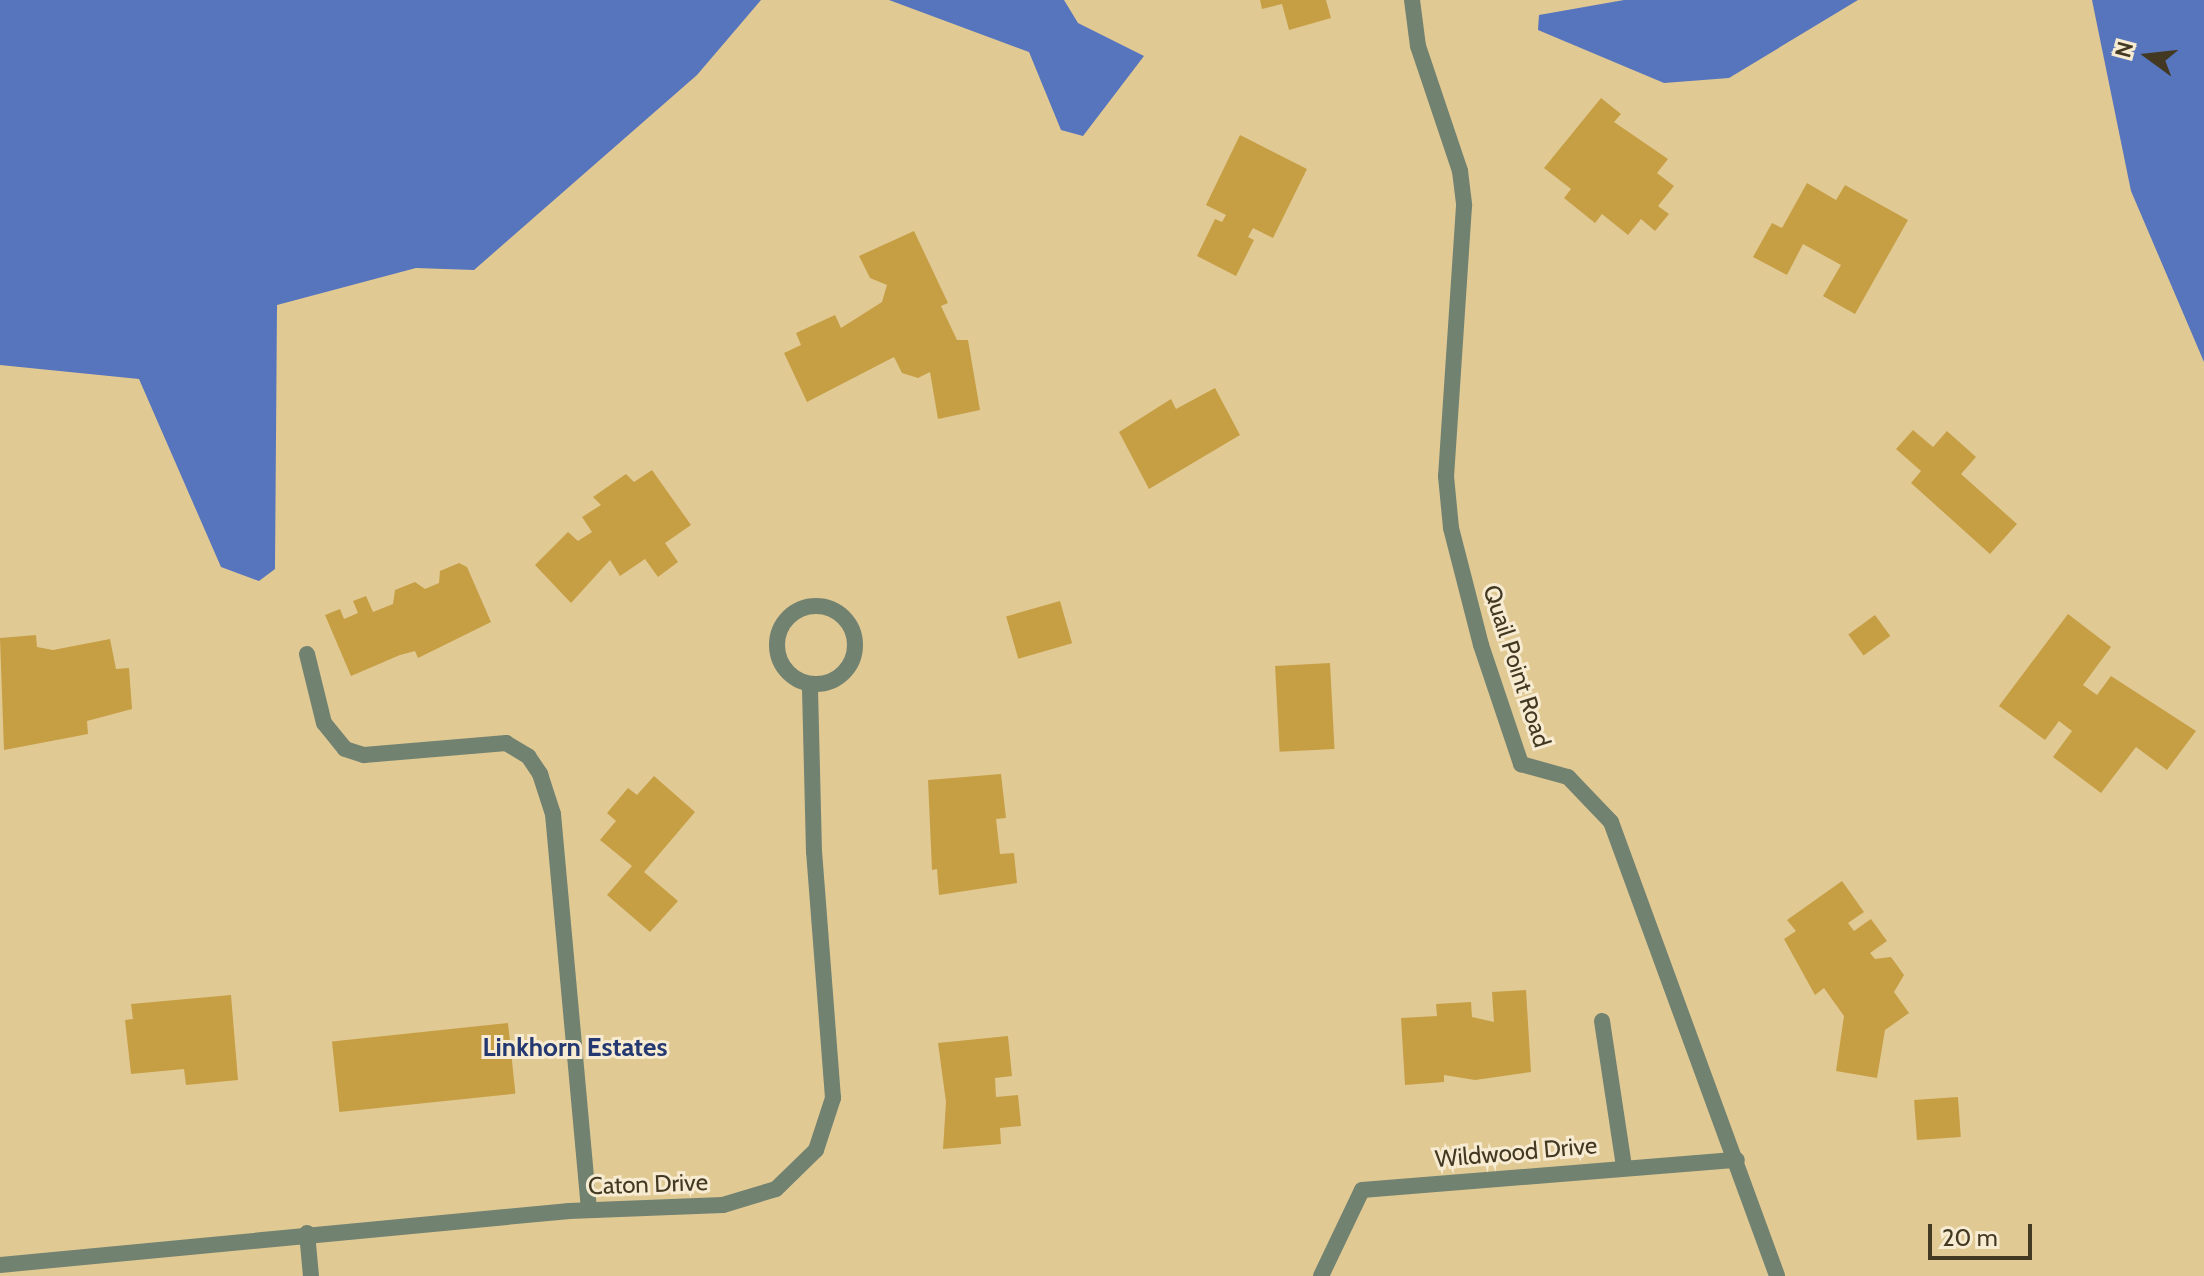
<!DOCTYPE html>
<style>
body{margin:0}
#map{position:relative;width:2204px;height:1276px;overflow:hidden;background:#e1c994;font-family:Cabin,sans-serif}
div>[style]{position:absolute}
.water>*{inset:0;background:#5775bd}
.building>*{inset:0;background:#c69f45;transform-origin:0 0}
.service>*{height:16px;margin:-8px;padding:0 8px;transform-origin:8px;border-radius:8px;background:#718271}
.minor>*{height:16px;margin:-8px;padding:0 8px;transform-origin:8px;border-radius:8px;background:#718271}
.minor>.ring{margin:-8px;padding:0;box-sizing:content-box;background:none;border:16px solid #718271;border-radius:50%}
span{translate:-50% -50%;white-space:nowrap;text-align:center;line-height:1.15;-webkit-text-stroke:6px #f7ebd1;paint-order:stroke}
.street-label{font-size:24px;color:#433923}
.neighbourhood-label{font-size:26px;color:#243971;font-weight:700}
.north{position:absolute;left:2108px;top:16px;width:80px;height:80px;-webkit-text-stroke:6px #f7ebd1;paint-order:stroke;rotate:285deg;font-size:22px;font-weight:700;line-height:32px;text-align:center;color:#433923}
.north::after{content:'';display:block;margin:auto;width:28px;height:36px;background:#433923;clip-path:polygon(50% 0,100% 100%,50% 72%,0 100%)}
.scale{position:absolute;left:1928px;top:1224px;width:104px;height:36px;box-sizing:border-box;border:4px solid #433923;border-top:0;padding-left:10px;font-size:24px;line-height:28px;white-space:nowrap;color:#433923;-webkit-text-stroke:6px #f7ebd1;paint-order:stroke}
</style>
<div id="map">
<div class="water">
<div style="clip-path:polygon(0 0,761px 0,697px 75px,474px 270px,416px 268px,277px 305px,275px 569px,259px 581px,221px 567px,139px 379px,0 365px)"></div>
<div style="clip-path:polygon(889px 0,1064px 0,1078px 23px,1144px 56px,1083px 136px,1061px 130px,1029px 52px)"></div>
<div style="clip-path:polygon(1624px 0,1858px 0,1729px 78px,1664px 83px,1538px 30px,1539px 15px)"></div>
<div style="clip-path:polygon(2092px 0,2204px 0,2204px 362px,2131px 191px)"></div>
</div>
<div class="building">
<div style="clip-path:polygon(1260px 0,1326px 0,1331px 18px,1289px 30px,1282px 4px,1262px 9px)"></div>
<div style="clip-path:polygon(1601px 98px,1621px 114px,1614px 122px,1668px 159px,1657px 173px,1674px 186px,1658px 206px,1669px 214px,1655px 231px,1641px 219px,1628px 235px,1602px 214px,1595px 223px,1564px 198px,1571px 189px,1544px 168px)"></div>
<div style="clip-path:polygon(1240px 135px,1307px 169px,1273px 238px,1253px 228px,1248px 237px,1254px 240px,1236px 276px,1197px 256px,1215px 219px,1222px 222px,1226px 215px,1206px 205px)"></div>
<div style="clip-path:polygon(1807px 183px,1836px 200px,1845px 185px,1908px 220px,1855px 314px,1823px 296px,1841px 265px,1803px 244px,1787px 275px,1753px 257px,1772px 223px,1782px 228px)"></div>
<div style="clip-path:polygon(914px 231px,948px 303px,941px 306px,957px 340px,968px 340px,980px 410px,938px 419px,930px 372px,918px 378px,902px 373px,894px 357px,807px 402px,784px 353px,801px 345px,796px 333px,835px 315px,841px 328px,882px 302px,887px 285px,870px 278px,859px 256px)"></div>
<div style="clip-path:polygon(1215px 388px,1240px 435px,1149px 489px,1119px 432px,1171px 399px,1176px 409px)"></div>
<div style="clip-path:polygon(1913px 430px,1933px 447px,1947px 431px,1976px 457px,1961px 474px,2017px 524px,1990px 554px,1911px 483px,1921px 471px,1896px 449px)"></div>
<div style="clip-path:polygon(652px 470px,691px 525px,665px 543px,678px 562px,658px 577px,645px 559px,620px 576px,610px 560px,571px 603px,535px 565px,568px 532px,578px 541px,592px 532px,582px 517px,601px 505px,593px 497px,626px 474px,634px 482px)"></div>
<div style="clip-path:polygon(459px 563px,467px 567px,491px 622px,418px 658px,415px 651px,400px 655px,351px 676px,325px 615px,340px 609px,344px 619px,358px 613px,353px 601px,366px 596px,373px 612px,393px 604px,395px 590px,415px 582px,425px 589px,439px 583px,440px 571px)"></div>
<div style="left:1060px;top:601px;width:44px;height:56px;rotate:74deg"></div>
<div style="clip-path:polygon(2068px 614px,2111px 647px,2083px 685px,2097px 695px,2111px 676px,2196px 731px,2167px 770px,2136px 747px,2101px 793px,2053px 757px,2072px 731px,2059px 721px,2045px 740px,1999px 706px)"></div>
<div style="left:1875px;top:615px;width:26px;height:33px;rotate:54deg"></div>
<div style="clip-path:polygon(36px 635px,37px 647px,53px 650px,110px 639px,116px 669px,129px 668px,132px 709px,87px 721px,88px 734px,4px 750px,0 638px)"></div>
<div style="left:1330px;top:663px;width:86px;height:55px;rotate:87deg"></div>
<div style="clip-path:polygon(1001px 774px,1006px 818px,996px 819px,1000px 854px,1014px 853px,1017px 883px,939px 895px,937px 869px,932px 870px,928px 780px)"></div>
<div style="clip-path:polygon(654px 776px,695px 812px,644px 872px,678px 901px,650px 932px,607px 895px,632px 866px,600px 840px,616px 821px,607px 813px,628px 788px,637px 795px)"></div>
<div style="clip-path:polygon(1842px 881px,1864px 912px,1848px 923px,1854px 931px,1871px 919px,1887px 941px,1870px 953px,1875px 959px,1891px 957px,1904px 975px,1894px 992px,1909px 1013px,1885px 1030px,1877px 1078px,1836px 1071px,1844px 1016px,1824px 988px,1815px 995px,1784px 939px,1796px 931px,1787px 920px)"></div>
<div style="clip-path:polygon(1526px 990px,1531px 1072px,1475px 1080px,1444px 1075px,1444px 1082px,1405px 1085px,1401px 1018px,1437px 1016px,1436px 1004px,1471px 1002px,1472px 1017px,1494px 1022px,1492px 992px)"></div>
<div style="clip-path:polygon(231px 995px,238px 1080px,186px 1085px,184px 1069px,131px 1074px,125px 1020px,133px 1019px,131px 1004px)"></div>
<div style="left:508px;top:1023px;width:71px;height:177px;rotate:84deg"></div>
<div style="clip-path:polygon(1008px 1036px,1012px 1076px,995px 1078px,996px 1097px,1018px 1095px,1021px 1126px,1000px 1128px,1001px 1144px,943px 1149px,946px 1102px,938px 1043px)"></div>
<div style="left:1958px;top:1097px;width:40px;height:44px;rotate:86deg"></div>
</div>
<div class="service">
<div style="left:307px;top:654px;width:71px;rotate:76.2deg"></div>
<div style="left:324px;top:723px;width:33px;rotate:51deg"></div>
<div style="left:345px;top:749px;width:20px;rotate:18deg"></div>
<div style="left:364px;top:755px;width:143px;rotate:-4.8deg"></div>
<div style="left:506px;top:743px;width:26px;rotate:31deg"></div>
<div style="left:528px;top:756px;width:22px;rotate:56deg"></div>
<div style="left:540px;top:774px;width:42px;rotate:72deg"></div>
<div style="left:553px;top:814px;width:397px;rotate:84.8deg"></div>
</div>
<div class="minor">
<div style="left:1412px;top:0;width:46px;rotate:82.6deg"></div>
<div style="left:1418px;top:46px;width:132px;rotate:71.4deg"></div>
<div style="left:1460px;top:171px;width:35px;rotate:83deg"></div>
<div style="left:1464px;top:206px;width:271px;rotate:93.8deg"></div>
<div style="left:1446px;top:476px;width:52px;rotate:84.5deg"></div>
<div style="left:1451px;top:528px;width:121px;rotate:75.6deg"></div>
<div style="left:1481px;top:645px;width:126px;rotate:71.4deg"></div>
<div style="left:1521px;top:764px;width:49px;rotate:15.5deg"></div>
<div style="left:1568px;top:777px;width:62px;rotate:46.3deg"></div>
<div style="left:1611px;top:822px;width:483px;rotate:69.9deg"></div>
<div class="ring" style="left:777px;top:606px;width:62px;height:62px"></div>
<div style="left:1602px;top:1021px;width:148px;rotate:81.4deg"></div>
<div style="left:307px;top:1233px;width:43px;rotate:84.7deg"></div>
<div style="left:0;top:1265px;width:572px;rotate:-5.42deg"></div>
<div style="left:569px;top:1211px;width:154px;rotate:-2.2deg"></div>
<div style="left:723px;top:1205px;width:55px;rotate:-16.8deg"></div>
<div style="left:776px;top:1189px;width:56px;rotate:-44.3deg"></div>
<div style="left:816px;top:1150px;width:55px;rotate:-71.9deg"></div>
<div style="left:833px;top:1098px;width:247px;rotate:-94.4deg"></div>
<div style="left:814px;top:852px;width:163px;rotate:-91.4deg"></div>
<div style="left:1321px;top:1276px;width:95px;rotate:-64.5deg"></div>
<div style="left:1362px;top:1190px;width:376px;rotate:-4.6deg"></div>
</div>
<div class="street-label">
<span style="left:1517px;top:666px;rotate:72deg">Quail Point Road</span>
<span style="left:1516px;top:1152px;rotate:-5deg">Wildwood Drive</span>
<span style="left:648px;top:1184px;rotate:-2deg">Caton Drive</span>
</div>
<div class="neighbourhood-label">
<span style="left:575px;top:1048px">Linkhorn Estates</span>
</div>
<div class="north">N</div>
<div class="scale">20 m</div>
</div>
